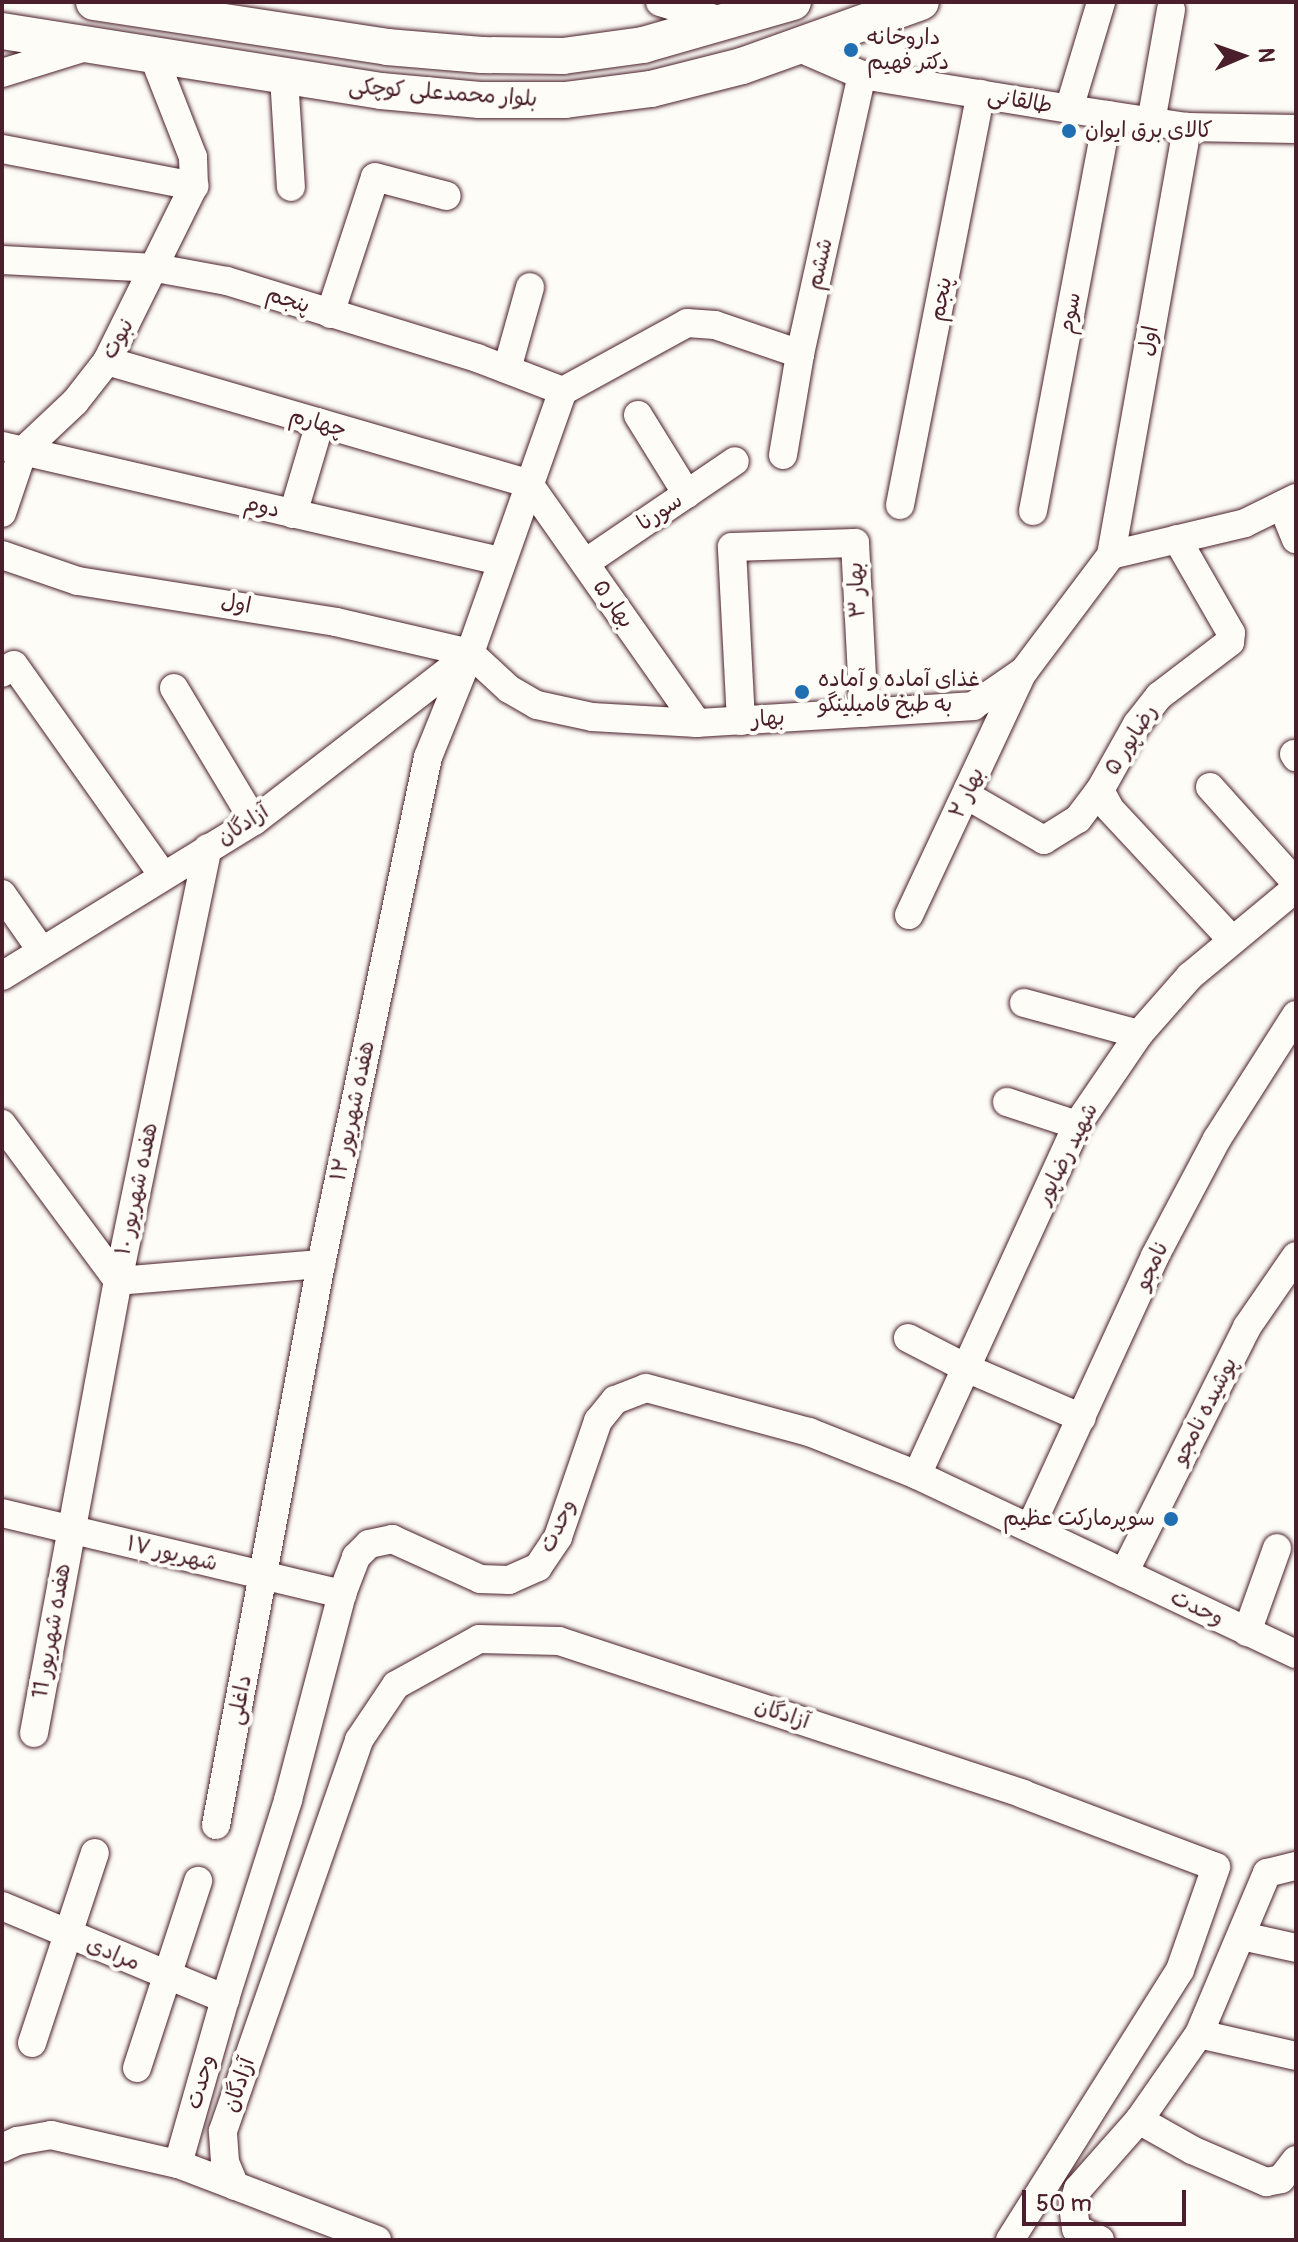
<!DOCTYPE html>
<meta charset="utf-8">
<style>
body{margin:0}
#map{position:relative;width:1298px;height:2242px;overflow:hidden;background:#fdfcf7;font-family:Pangolin,"Playpen Sans Arabic",sans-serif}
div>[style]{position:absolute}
.roads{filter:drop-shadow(0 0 2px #4a1f2b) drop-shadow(0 0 2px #4a1f2b)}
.minor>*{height:28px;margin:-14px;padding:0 14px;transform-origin:14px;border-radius:14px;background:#fdfcf7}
.major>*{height:36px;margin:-18px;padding:0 18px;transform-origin:18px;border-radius:18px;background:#fdfcf7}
.dots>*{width:22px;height:22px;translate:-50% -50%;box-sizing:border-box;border:4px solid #fdfcf7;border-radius:50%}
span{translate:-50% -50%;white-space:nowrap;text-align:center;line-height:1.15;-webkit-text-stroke:8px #fdfcf7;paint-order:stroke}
.poi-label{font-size:22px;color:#4a1f2b}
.left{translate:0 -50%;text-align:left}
.right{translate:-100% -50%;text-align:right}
.street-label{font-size:22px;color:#4a1f2b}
.frame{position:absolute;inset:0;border:4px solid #4a1f2b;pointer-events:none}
.north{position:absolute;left:1202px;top:16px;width:80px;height:80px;-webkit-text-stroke:6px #fdfcf7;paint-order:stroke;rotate:88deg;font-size:22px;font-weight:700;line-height:32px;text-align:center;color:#4a1f2b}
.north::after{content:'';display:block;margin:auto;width:28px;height:36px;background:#4a1f2b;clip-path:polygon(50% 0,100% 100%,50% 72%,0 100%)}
.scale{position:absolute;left:1022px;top:2190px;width:164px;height:36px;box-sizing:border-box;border:4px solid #4a1f2b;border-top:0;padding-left:10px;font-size:24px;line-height:28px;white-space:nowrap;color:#4a1f2b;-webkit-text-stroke:6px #fdfcf7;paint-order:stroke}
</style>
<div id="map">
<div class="roads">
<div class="minor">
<div style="left:660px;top:2px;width:71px;rotate:17.2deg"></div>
<div style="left:797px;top:47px;width:71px;rotate:23.3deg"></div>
<div style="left:862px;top:75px;width:210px;rotate:9.3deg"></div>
<div style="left:1069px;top:109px;width:119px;rotate:8.7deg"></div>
<div style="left:1187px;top:127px;width:109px;rotate:1.1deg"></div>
<div style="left:2px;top:73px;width:91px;rotate:-17.2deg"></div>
<div style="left:284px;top:77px;width:110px;rotate:86.4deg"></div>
<div style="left:1069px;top:109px;width:112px;rotate:-73.3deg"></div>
<div style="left:1151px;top:122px;width:114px;rotate:-79.9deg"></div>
<div style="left:2px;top:149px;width:196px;rotate:10.9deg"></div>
<div style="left:2px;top:260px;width:154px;rotate:3deg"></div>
<div style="left:156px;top:268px;width:72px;rotate:10.4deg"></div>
<div style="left:227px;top:281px;width:262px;rotate:17.1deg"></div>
<div style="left:477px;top:358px;width:92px;rotate:21deg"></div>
<div style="left:330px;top:314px;width:144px;rotate:-71.8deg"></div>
<div style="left:375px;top:177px;width:74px;rotate:14.8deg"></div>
<div style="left:107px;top:361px;width:440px;rotate:16.2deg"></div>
<div style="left:529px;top:484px;width:292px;rotate:54.9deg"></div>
<div style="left:507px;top:369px;width:85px;rotate:-74.3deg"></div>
<div style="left:638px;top:415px;width:93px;rotate:58.2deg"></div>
<div style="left:2px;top:446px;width:22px;rotate:13deg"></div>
<div style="left:23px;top:451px;width:71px;rotate:-43.3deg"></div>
<div style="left:75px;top:402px;width:52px;rotate:-52deg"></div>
<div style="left:107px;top:361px;width:195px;rotate:-63.6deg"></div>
<div style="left:194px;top:186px;width:29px;rotate:-92deg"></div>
<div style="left:193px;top:157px;width:110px;rotate:-111.4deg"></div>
<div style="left:783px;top:455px;width:102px;rotate:-80.4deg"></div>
<div style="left:800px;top:354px;width:286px;rotate:-77.5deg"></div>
<div style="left:900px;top:505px;width:419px;rotate:-78.9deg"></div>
<div style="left:1282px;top:505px;width:37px;rotate:68deg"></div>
<div style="left:1033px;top:511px;width:403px;rotate:-79.3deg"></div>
<div style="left:2px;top:513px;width:65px;rotate:-71.3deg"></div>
<div style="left:23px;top:451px;width:490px;rotate:13deg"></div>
<div style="left:293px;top:514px;width:95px;rotate:-73.5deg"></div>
<div style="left:1177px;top:539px;width:108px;rotate:60.1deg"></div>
<div style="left:1231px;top:633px;width:9px;rotate:96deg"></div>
<div style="left:1230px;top:642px;width:89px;rotate:142.7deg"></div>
<div style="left:1159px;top:696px;width:36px;rotate:128deg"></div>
<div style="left:1137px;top:724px;width:76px;rotate:119.3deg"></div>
<div style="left:1100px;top:790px;width:21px;rotate:62deg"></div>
<div style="left:1110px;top:809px;width:179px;rotate:47deg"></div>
<div style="left:2px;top:555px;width:80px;rotate:18.9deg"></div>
<div style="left:78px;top:581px;width:261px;rotate:9deg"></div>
<div style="left:336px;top:622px;width:138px;rotate:13deg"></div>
<div style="left:470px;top:653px;width:53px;rotate:42.7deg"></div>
<div style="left:509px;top:689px;width:32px;rotate:30deg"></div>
<div style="left:537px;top:705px;width:56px;rotate:12.3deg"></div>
<div style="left:592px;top:717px;width:105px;rotate:3.3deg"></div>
<div style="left:697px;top:723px;width:277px;rotate:-3.5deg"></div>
<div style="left:973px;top:706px;width:62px;rotate:-34.5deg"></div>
<div style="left:1024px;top:671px;width:145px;rotate:-53.1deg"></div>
<div style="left:1111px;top:555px;width:435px;rotate:-79.9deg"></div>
<div style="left:1111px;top:555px;width:138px;rotate:-13.4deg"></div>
<div style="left:1245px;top:523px;width:57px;rotate:-26.1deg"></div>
<div style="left:585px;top:563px;width:181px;rotate:-34.2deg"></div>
<div style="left:2px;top:673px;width:14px;rotate:-34deg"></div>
<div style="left:14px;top:665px;width:256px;rotate:54.7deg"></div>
<div style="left:174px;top:688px;width:155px;rotate:59deg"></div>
<div style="left:741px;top:721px;width:174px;rotate:-93deg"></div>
<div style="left:732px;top:547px;width:123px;rotate:-1.9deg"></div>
<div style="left:855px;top:543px;width:170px;rotate:87deg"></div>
<div style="left:1294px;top:754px;width:4px;rotate:56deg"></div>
<div style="left:1210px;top:787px;width:129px;rotate:48.1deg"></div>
<div style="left:966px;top:795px;width:90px;rotate:30deg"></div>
<div style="left:1044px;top:840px;width:40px;rotate:-32deg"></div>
<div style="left:1078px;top:819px;width:36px;rotate:-53deg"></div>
<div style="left:2px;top:894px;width:68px;rotate:55.1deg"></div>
<div style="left:909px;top:915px;width:268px;rotate:-64.9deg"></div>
<div style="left:2px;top:976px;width:296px;rotate:-31.6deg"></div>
<div style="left:254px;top:821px;width:273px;rotate:-37.7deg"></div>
<div style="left:1024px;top:1003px;width:119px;rotate:15.1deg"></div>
<div style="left:1007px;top:1102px;width:74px;rotate:18.2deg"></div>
<div style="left:2px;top:1124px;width:195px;rotate:53.5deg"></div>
<div style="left:118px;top:1281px;width:204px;rotate:-4.8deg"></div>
<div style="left:908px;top:1338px;width:65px;rotate:27.3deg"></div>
<div style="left:966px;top:1368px;width:126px;rotate:23.3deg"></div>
<div style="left:917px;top:1475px;width:385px;rotate:-65.4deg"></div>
<div style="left:1077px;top:1125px;width:110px;rotate:-55.7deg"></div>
<div style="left:1139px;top:1034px;width:77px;rotate:-48.7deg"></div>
<div style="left:1190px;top:976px;width:138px;rotate:-39.7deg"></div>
<div style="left:2px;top:1513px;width:350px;rotate:13.4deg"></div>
<div style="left:1030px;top:1528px;width:299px;rotate:-65.3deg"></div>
<div style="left:1155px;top:1256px;width:132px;rotate:-62.1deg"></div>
<div style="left:1217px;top:1139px;width:147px;rotate:-57.5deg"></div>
<div style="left:1124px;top:1573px;width:275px;rotate:-63.4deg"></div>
<div style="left:1247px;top:1327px;width:86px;rotate:-55.4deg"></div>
<div style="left:1247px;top:1632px;width:89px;rotate:-70.3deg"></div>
<div style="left:34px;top:1733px;width:460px;rotate:-79.5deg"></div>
<div style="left:118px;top:1281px;width:442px;rotate:-78.3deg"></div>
<div style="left:216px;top:1825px;width:571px;rotate:-79.4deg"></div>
<div style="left:321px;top:1264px;width:518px;rotate:-78.08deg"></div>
<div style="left:428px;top:757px;width:112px;rotate:-68deg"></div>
<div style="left:470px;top:653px;width:278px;rotate:-70.5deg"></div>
<div style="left:563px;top:391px;width:141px;rotate:-28.7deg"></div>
<div style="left:687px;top:323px;width:28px;rotate:4deg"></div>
<div style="left:715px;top:325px;width:90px;rotate:18.8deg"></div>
<div style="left:2px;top:1906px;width:242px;rotate:22.6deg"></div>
<div style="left:1242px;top:1936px;width:55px;rotate:12.5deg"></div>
<div style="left:1199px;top:2034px;width:99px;rotate:12.8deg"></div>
<div style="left:32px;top:2043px;width:200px;rotate:-71.7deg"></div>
<div style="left:137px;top:2068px;width:197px;rotate:-71.9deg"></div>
<div style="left:1139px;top:2120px;width:61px;rotate:29.5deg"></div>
<div style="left:1192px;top:2150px;width:81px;rotate:23.4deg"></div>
<div style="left:1266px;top:2182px;width:15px;rotate:-11deg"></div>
<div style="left:1281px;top:2179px;width:24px;rotate:-52deg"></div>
<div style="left:2px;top:2148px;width:17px;rotate:-25deg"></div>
<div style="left:17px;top:2141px;width:35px;rotate:-10deg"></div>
<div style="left:51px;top:2135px;width:130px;rotate:12.9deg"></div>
<div style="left:178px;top:2164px;width:213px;rotate:20.9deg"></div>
<div style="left:178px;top:2164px;width:172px;rotate:-74.1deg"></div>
<div style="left:225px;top:1999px;width:209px;rotate:-72.4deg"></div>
<div style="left:288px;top:1800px;width:213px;rotate:-75.3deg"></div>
<div style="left:342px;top:1594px;width:40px;rotate:-69deg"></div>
<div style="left:356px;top:1557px;width:18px;rotate:-45deg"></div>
<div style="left:369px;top:1544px;width:24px;rotate:-12deg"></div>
<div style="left:392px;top:1539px;width:97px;rotate:24.4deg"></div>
<div style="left:480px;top:1579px;width:29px;rotate:2deg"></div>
<div style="left:509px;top:1580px;width:32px;rotate:-24deg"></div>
<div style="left:538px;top:1567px;width:36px;rotate:-56deg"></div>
<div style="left:558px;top:1537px;width:123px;rotate:-71deg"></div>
<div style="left:598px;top:1421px;width:27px;rotate:-51deg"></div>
<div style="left:615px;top:1400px;width:33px;rotate:-21deg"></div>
<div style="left:646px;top:1388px;width:169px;rotate:15.1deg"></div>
<div style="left:809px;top:1432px;width:116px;rotate:21.7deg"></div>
<div style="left:917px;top:1475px;width:419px;rotate:25.3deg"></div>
<div style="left:235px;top:2186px;width:26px;rotate:-113deg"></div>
<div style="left:225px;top:2162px;width:31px;rotate:-94deg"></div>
<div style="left:223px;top:2131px;width:414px;rotate:-70.8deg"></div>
<div style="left:359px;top:1740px;width:66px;rotate:-56.1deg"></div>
<div style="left:396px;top:1685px;width:95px;rotate:-29deg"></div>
<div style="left:479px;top:1639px;width:80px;rotate:1.4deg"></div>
<div style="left:559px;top:1641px;width:489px;rotate:18.2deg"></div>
<div style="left:1023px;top:1794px;width:206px;rotate:20.7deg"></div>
<div style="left:1216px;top:1867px;width:109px;rotate:109.3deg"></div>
<div style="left:1180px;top:1970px;width:319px;rotate:122.2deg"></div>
<div style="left:1100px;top:2240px;width:26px;rotate:-155deg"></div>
<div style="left:1076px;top:2229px;width:24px;rotate:-97deg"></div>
<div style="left:1073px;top:2205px;width:17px;rotate:-73deg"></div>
<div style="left:1078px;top:2189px;width:92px;rotate:-48.5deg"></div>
<div style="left:1139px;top:2120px;width:105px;rotate:-55.1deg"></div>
<div style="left:1199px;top:2034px;width:175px;rotate:-67.1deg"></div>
<div style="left:1267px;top:1873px;width:30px;rotate:-14deg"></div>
</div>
<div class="major">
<div style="left:94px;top:2px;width:296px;rotate:8.7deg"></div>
<div style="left:387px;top:47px;width:95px;rotate:4.8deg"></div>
<div style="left:482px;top:55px;width:81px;rotate:0.7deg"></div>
<div style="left:563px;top:56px;width:81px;rotate:-7.8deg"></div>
<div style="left:643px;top:45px;width:156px;rotate:-16deg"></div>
<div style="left:2px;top:31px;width:384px;rotate:9deg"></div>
<div style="left:381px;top:91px;width:99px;rotate:5.2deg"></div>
<div style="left:480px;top:100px;width:85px"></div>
<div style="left:565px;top:100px;width:87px;rotate:-7.3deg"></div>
<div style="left:651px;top:89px;width:94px;rotate:-14.2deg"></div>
<div style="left:742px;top:66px;width:190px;rotate:-19.7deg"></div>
</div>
</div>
<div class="dots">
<div style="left:851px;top:50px;background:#1f6fb2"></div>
<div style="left:1069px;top:131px;background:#1f6fb2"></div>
<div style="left:802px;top:692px;background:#1f6fb2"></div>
<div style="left:1171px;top:1519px;background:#1f6fb2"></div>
</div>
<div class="poi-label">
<span class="left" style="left:867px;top:50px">داروخانه<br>دکتر فهیم</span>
<span class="left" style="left:1085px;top:131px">کالای برق ایوان</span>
<span class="left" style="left:818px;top:692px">غذای آماده و آماده<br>به طبخ فامیلینگو</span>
<span class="right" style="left:1155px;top:1519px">سوپرمارکت عظیم</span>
</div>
<div class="street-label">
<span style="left:443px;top:93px;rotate:4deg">بلوار محمدعلی کوچکی</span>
<span style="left:1020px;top:101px;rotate:10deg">طالقانی</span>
<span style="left:820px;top:264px;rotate:-77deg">ششم</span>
<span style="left:941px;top:299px;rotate:-79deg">پنجم</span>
<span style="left:288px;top:300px;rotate:18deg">پنجم</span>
<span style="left:1070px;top:313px;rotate:-79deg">سوم</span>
<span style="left:118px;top:339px;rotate:-61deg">نبوت</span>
<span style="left:1149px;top:341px;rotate:-80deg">اول</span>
<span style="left:318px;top:423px;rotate:16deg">چهارم</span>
<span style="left:262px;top:507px;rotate:13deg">دوم</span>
<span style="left:660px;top:512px;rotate:-34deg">سورنا</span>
<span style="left:857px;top:590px;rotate:-93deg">بهار ۳</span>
<span style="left:236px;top:604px;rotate:10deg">اول</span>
<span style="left:613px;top:604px;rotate:55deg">بهار ۵</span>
<span style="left:768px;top:719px;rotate:-4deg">بهار</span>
<span style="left:1131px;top:740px;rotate:-58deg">رضاپور ۵</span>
<span style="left:967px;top:793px;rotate:-65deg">بهار ۲</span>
<span style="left:243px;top:825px;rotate:-33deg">آزادگان</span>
<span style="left:353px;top:1111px;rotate:-78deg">هفده شهریور ۱۲</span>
<span style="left:1067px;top:1154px;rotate:-63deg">شهید رضاپور</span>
<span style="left:137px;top:1189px;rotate:-78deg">هفده شهریور ۱۰</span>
<span style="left:1152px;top:1266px;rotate:-65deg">نامجو</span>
<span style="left:1205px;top:1411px;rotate:-63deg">پوشیده نامجو</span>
<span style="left:558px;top:1526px;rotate:-65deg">وحدت</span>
<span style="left:172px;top:1554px;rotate:13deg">۱۷ شهریور</span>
<span style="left:1197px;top:1608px;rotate:25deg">وحدت</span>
<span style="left:52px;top:1631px;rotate:-80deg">هفده شهریور 11</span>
<span style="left:240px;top:1700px;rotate:-79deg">داغلی</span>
<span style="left:782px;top:1714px;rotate:18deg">آزادگان</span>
<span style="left:113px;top:1954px;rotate:22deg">مرادی</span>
<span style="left:201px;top:2082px;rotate:-74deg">وحدت</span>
<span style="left:239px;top:2085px;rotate:-71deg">آزادگان</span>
</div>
<div class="frame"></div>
<div class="north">N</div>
<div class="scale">50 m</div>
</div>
